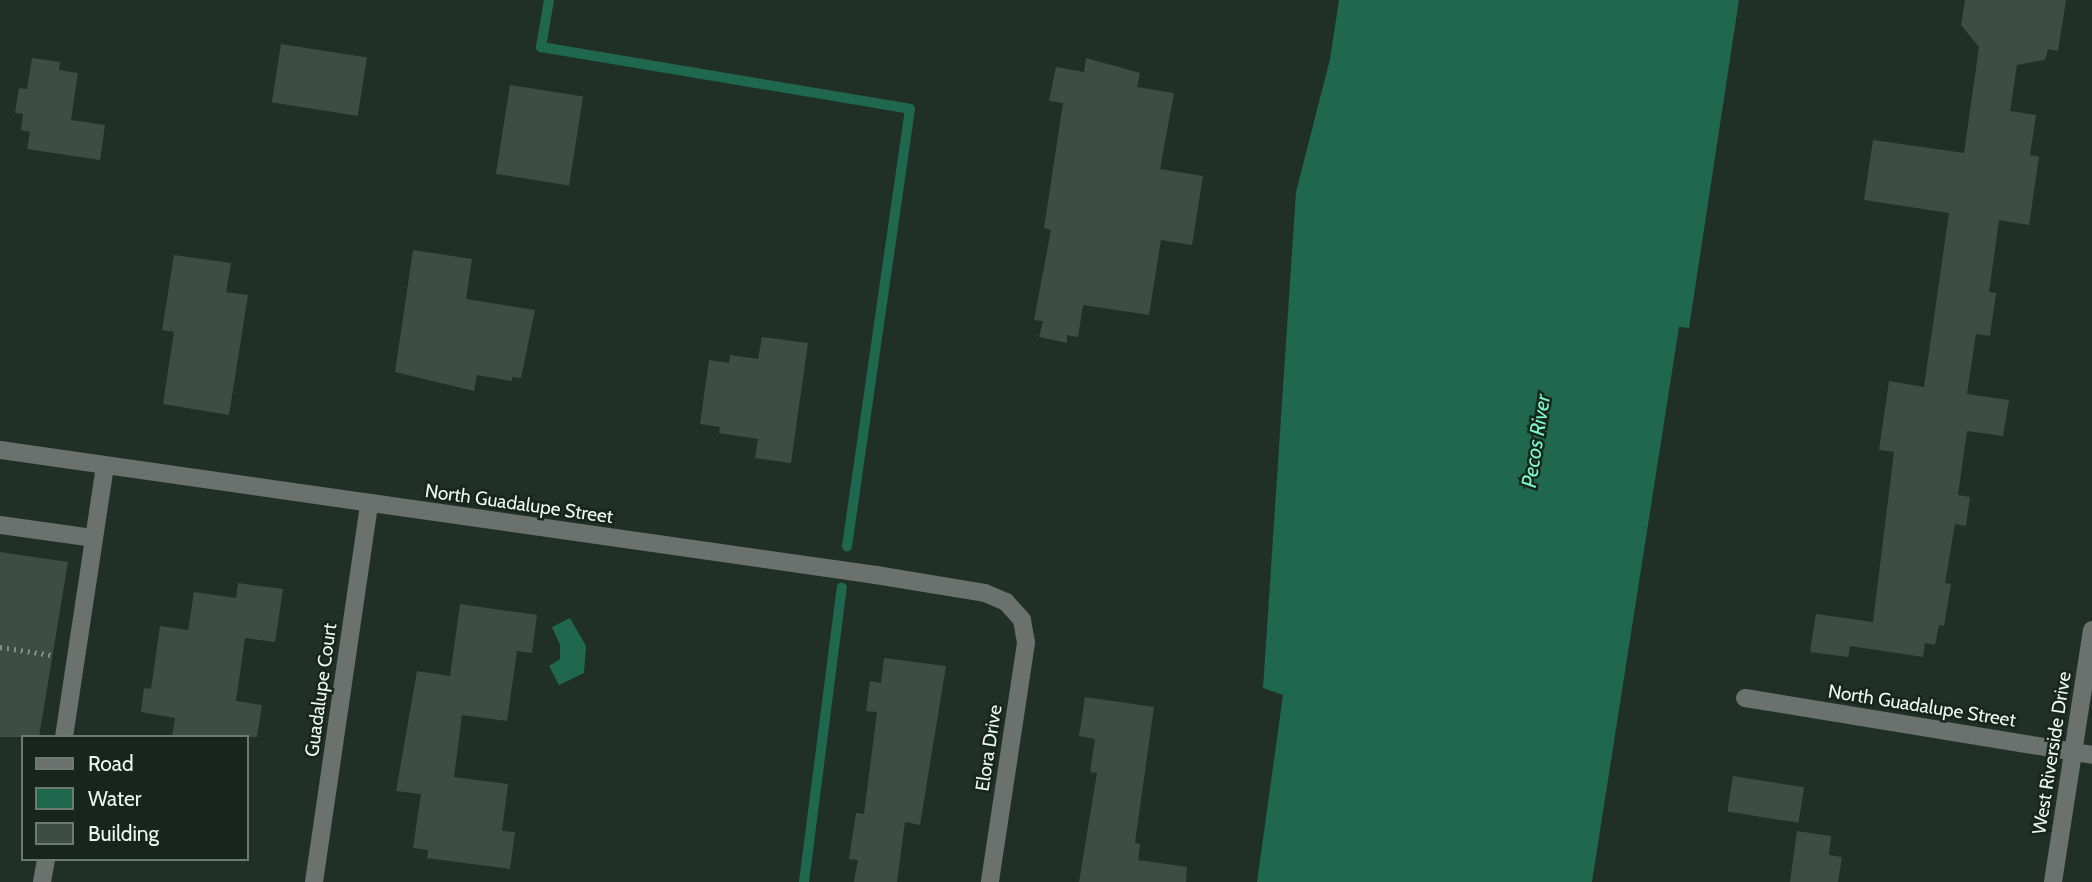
<!DOCTYPE html>
<style>
body{margin:0}
#map{position:relative;width:2092px;height:882px;overflow:hidden;background:#212f29;font-family:Cabin,sans-serif}
div>[style]{position:absolute}
.water>*{inset:0;background:#1f674e}
.stream>*{height:10px;margin:-5px;padding:0 5px;transform-origin:5px;border-radius:5px;background:#1f674e}
.building>*{inset:0;background:#3d4c45;transform-origin:0 0}
.path>*{height:4.5px;margin-top:-2.25px;transform-origin:0;background:repeating-linear-gradient(90deg,#85908b 0 2px,transparent 0 7px)}
.minor>*{height:18px;margin:-9px;padding:0 9px;transform-origin:9px;border-radius:9px;background:#6a716e}
span{translate:-50% -50%;white-space:nowrap;text-align:center;line-height:1.15;-webkit-text-stroke:5px #18251f;paint-order:stroke}
.street-label{font-size:19px;color:#edf6f1}
.water-label{font-size:21px;color:#7bf9c9;font-style:italic}
.legend{position:absolute;left:21px;top:735px;width:228px;height:126px;box-sizing:border-box;background:#18251f;border:2px solid #6d7973;margin:0;padding:9px 12px;list-style:none;font-size:21px;color:#edf6f1}
.legend li{display:flex;align-items:center;gap:14px;height:35px}
.legend b{width:35px;border:2px solid #6d7973}
</style>
<div id="map">
<div class="water">
<div style="clip-path:polygon(1339px 0,1739px 0,1689px 328px,1679px 327px,1592px 882px,1257px 882px,1283px 695px,1263px 688px,1296px 192px,1330px 59px)"></div>
<div style="clip-path:polygon(570px 618px,586px 646px,584px 673px,559px 685px,549px 666px,560px 659px,560px 645px,552px 627px)"></div>
</div>
<div class="stream">
<div style="left:549px;top:0;width:48px;rotate:99.7deg"></div>
<div style="left:541px;top:47px;width:374px;rotate:9.5deg"></div>
<div style="left:910px;top:109px;width:442px;rotate:98.2deg"></div>
<div style="left:804px;top:882px;width:297px;rotate:-82.7deg"></div>
</div>
<div class="building">
<div style="clip-path:polygon(1965px 0,2066px 0,2058px 51px,2048px 49px,2045px 60px,2017px 65px,2010px 111px,2036px 115px,2030px 155px,2039px 157px,2029px 225px,1999px 220px,1989px 292px,1996px 293px,1990px 336px,1976px 334px,1967px 394px,2009px 400px,2003px 436px,1967px 431px,1958px 495px,1970px 497px,1966px 526px,1955px 524px,1945px 583px,1951px 584px,1944px 626px,1939px 625px,1935px 645px,1925px 643px,1923px 657px,1850px 646px,1848px 657px,1810px 652px,1816px 614px,1873px 622px,1894px 452px,1879px 450px,1889px 381px,1924px 387px,1949px 213px,1864px 200px,1873px 140px,1964px 153px,1979px 47px,1961px 25px)"></div>
<div style="left:281px;top:44px;width:87px;height:59px;rotate:9deg"></div>
<div style="clip-path:polygon(32px 58px,60px 62px,59px 70px,78px 73px,71px 120px,105px 125px,100px 160px,27px 149px,30px 132px,21px 130px,23px 114px,15px 113px,19px 88px,27px 89px)"></div>
<div style="clip-path:polygon(1086px 58px,1140px 73px,1137px 87px,1174px 93px,1160px 169px,1203px 176px,1192px 245px,1161px 240px,1149px 315px,1083px 305px,1078px 337px,1067px 335px,1067px 343px,1039px 337px,1043px 321px,1034px 320px,1051px 230px,1044px 228px,1063px 103px,1049px 101px,1056px 67px,1084px 72px)"></div>
<div style="left:510px;top:85px;width:74px;height:90px;rotate:9deg"></div>
<div style="clip-path:polygon(413px 250px,472px 259px,466px 299px,535px 310px,521px 378px,512px 377px,512px 381px,477px 375px,474px 391px,395px 372px)"></div>
<div style="clip-path:polygon(174px 255px,231px 263px,226px 292px,248px 295px,229px 415px,163px 404px,174px 332px,162px 330px)"></div>
<div style="clip-path:polygon(762px 337px,808px 343px,791px 463px,755px 458px,758px 439px,719px 433px,720px 427px,700px 424px,709px 360px,729px 363px,730px 355px,758px 359px)"></div>
<div style="clip-path:polygon(0 552px,68px 562px,39px 737px,0 737px)"></div>
<div style="clip-path:polygon(238px 583px,283px 589px,275px 642px,245px 638px,236px 701px,262px 705px,257px 737px,172px 737px,175px 718px,141px 712px,144px 688px,151px 689px,160px 626px,188px 630px,194px 592px,236px 598px)"></div>
<div style="clip-path:polygon(460px 604px,537px 615px,532px 653px,517px 651px,507px 721px,462px 715px,454px 777px,508px 784px,502px 831px,515px 832px,510px 869px,427px 858px,428px 850px,413px 848px,421px 794px,396px 791px,417px 671px,450px 676px)"></div>
<div style="clip-path:polygon(884px 658px,946px 666px,920px 825px,905px 822px,897px 882px,854px 882px,858px 860px,849px 859px,856px 813px,864px 814px,877px 712px,866px 711px,870px 681px,881px 683px)"></div>
<div style="clip-path:polygon(1085px 697px,1154px 707px,1135px 843px,1140px 844px,1138px 860px,1187px 867px,1186px 882px,1079px 882px,1097px 773px,1090px 772px,1095px 739px,1079px 736px)"></div>
<div style="left:1733px;top:776px;width:72px;height:36px;rotate:9deg"></div>
<div style="clip-path:polygon(1797px 831px,1831px 836px,1829px 855px,1842px 857px,1838px 882px,1790px 882px)"></div>
</div>
<div class="path">
<div style="left:0;top:647px;width:52px;rotate:8.9deg"></div>
</div>
<div class="minor">
<div style="left:0;top:450px;width:885px;rotate:8.12deg"></div>
<div style="left:876px;top:575px;width:110px;rotate:9.4deg"></div>
<div style="left:985px;top:593px;width:23px;rotate:23deg"></div>
<div style="left:1006px;top:602px;width:24px;rotate:48deg"></div>
<div style="left:1022px;top:620px;width:23px;rotate:80deg"></div>
<div style="left:1026px;top:643px;width:242px;rotate:98.6deg"></div>
<div style="left:0;top:525px;width:95px;rotate:7.9deg"></div>
<div style="left:1745px;top:698px;width:352px;rotate:9.3deg"></div>
<div style="left:64px;top:737px;width:275px;rotate:-81.4deg"></div>
<div style="left:42px;top:882px;width:23px;rotate:-80deg"></div>
<div style="left:314px;top:882px;width:382px;rotate:-81.7deg"></div>
<div style="left:2053px;top:882px;width:255px;rotate:-81.2deg"></div>
</div>
<div class="street-label">
<span style="left:519px;top:504px;rotate:8deg">North Guadalupe Street</span>
<span style="left:321px;top:690px;rotate:-82deg">Guadalupe Court</span>
<span style="left:1922px;top:706px;rotate:9deg">North Guadalupe Street</span>
<span style="left:989px;top:748px;rotate:-81deg">Elora Drive</span>
<span style="left:2052px;top:753px;rotate:-81deg">West Riverside Drive</span>
</div>
<div class="water-label">
<span style="left:1536px;top:441px;rotate:-81deg">Pecos River</span>
</div>
<ul class="legend">
<li><b style="height:9px;background:#6a716e"></b>Road</li>
<li><b style="height:19px;background:#1f674e"></b>Water</li>
<li><b style="height:19px;background:#3d4c45"></b>Building</li>
</ul>
</div>
